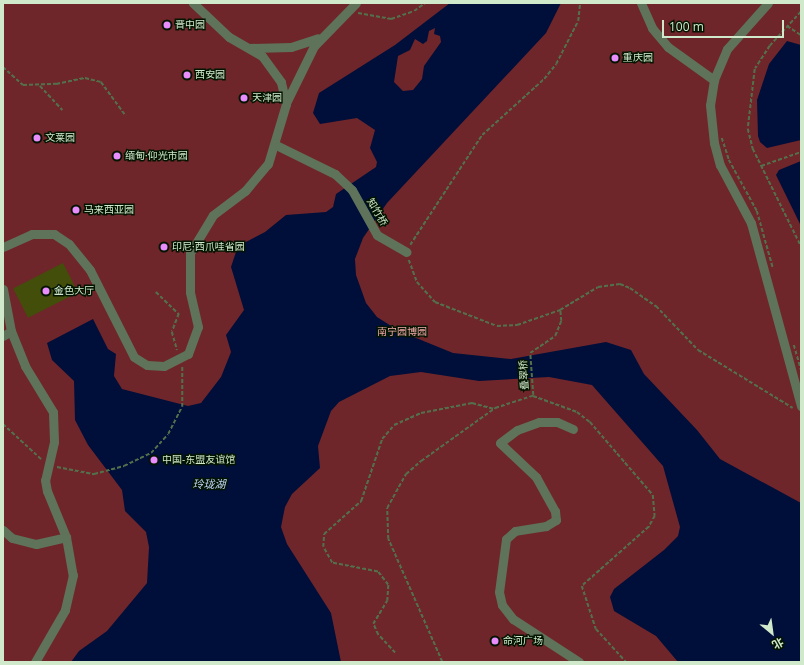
<!DOCTYPE html>
<meta charset="utf-8">
<style>
body{margin:0}
#map{position:relative;width:804px;height:665px;overflow:hidden;background:#0c2f04;font-family:"Open Sans","Noto Sans SC",sans-serif}
div>[style]{position:absolute}
.green>*{inset:0;background:#6f262a;transform-origin:0 0}
.water>*{inset:0;background:#000e3a}
.building>*{inset:0;background:#424e09;transform-origin:0 0}
.path>*{height:1.5px;margin-top:-0.75px;transform-origin:0;background:repeating-linear-gradient(90deg,#52714b 0 4px,transparent 0 6px)}
.minor>*{height:9px;margin:-4.5px;padding:0 4.5px;transform-origin:4.5px;border-radius:4.5px;background:#5e735a}
.dots>*{width:11px;height:11px;translate:-50% -50%;box-sizing:border-box;border:2px solid #031401;border-radius:50%}
span{translate:-50% -50%;white-space:nowrap;text-align:center;line-height:1.15;-webkit-text-stroke:3px #031401;paint-order:stroke}
.poi-label{font-size:10px;color:#d0e9ca}
.left{translate:0 -50%;text-align:left}
.street-label{font-size:10px;color:#d0e9ca}
.park-label{font-size:10px;color:#f2aaa9}
.water-label{font-size:11px;color:#c0d7fc;font-style:italic}
.frame{position:absolute;inset:0;border:4px solid #d0e9ca;pointer-events:none}
.north{position:absolute;left:752px;top:613px;width:40px;height:40px;-webkit-text-stroke:3px #031401;paint-order:stroke;rotate:151deg;font-size:11px;font-weight:700;line-height:16px;text-align:center;color:#d0e9ca}
.north::after{content:'';display:block;margin:auto;width:14px;height:18px;background:#d0e9ca;clip-path:polygon(50% 0,100% 100%,50% 72%,0 100%)}
.scale{position:absolute;left:662px;top:20px;width:122px;height:18px;box-sizing:border-box;border:2px solid #d0e9ca;border-top:0;padding-left:5px;font-size:12px;line-height:14px;white-space:nowrap;color:#d0e9ca;-webkit-text-stroke:3px #031401;paint-order:stroke}
</style>
<div id="map">
<div class="green">
<div style="left:3px;top:3px;width:798px;height:659px"></div>
</div>
<div class="water">
<div style="clip-path:polygon(evenodd,450px 3px,561px 3px,546px 33px,387px 203px,363px 238px,355px 259px,356px 275px,366px 303px,377px 317px,399px 331px,453px 353px,511px 359px,606px 342px,631px 350px,644px 374px,697px 430px,720px 459px,801px 503px,801px 662px,678px 662px,656px 636px,614px 611px,610px 597px,614px 589px,664px 550px,678px 536px,680px 527px,663px 466px,592px 385px,549px 377px,479px 381px,421px 372px,390px 376px,339px 402px,331px 411px,318px 446px,320px 468px,292px 494px,285px 507px,281px 527px,287px 544px,331px 613px,341px 662px,71px 662px,79px 651px,107px 631px,147px 583px,149px 547px,146px 532px,125px 511px,122px 490px,88px 445px,75px 420px,74px 381px,52px 360px,47px 343px,93px 319px,108px 349px,116px 354px,114px 376px,122px 389px,188px 406px,201px 403px,221px 377px,231px 352px,226px 335px,244px 310px,231px 267px,238px 246px,265px 232px,286px 215px,326px 212px,333px 207px,336px 194px,376px 167px,377px 162px,370px 148px,375px 130px,357px 118px,320px 124px,313px 113px,319px 93px,395px 45px,450px 3px,435px 28px,434px 34px,440px 36px,441px 42px,424px 66px,422px 79px,413px 90px,403px 91px,394px 82px,398px 56px,410px 50px,415px 39px,423px 44px,427px 41px,429px 31px,435px 28px)"></div>
<div style="clip-path:polygon(787px 41px,801px 45px,801px 140px,767px 148px,760px 142px,758px 136px,757px 100px,769px 64px)"></div>
<div style="clip-path:polygon(801px 161px,801px 226px,776px 175px,779px 170px)"></div>
</div>
<div class="building">
<div style="left:63px;top:263px;width:33px;height:56px;rotate:63deg"></div>
</div>
<div class="path">
<div style="left:801px;top:12px;width:46px;rotate:132.4deg"></div>
<div style="left:770px;top:46px;width:27px;rotate:123deg"></div>
<div style="left:755px;top:69px;width:60px;rotate:96.7deg"></div>
<div style="left:748px;top:129px;width:21px;rotate:76deg"></div>
<div style="left:753px;top:149px;width:108px;rotate:63.7deg"></div>
<div style="left:358px;top:13px;width:34px;rotate:10deg"></div>
<div style="left:391px;top:19px;width:24px;rotate:-19deg"></div>
<div style="left:414px;top:11px;width:14px;rotate:-36deg"></div>
<div style="left:787px;top:26px;width:17px;rotate:33deg"></div>
<div style="left:3px;top:67px;width:27px;rotate:42deg"></div>
<div style="left:23px;top:85px;width:33px;rotate:-2deg"></div>
<div style="left:56px;top:84px;width:30px;rotate:-12deg"></div>
<div style="left:85px;top:78px;width:16px;rotate:14deg"></div>
<div style="left:101px;top:82px;width:42px;rotate:53.7deg"></div>
<div style="left:40px;top:86px;width:33px;rotate:47deg"></div>
<div style="left:722px;top:138px;width:23px;rotate:72deg"></div>
<div style="left:729px;top:160px;width:58px;rotate:61.2deg"></div>
<div style="left:757px;top:211px;width:59px;rotate:74.3deg"></div>
<div style="left:761px;top:166px;width:42px;rotate:-19.3deg"></div>
<div style="left:410px;top:245px;width:131px;rotate:-56.8deg"></div>
<div style="left:482px;top:135px;width:84px;rotate:-42.1deg"></div>
<div style="left:544px;top:79px;width:19px;rotate:-51deg"></div>
<div style="left:556px;top:64px;width:48px;rotate:-62.9deg"></div>
<div style="left:578px;top:21px;width:18px;rotate:-84deg"></div>
<div style="left:409px;top:260px;width:23px;rotate:70deg"></div>
<div style="left:417px;top:282px;width:27px;rotate:48deg"></div>
<div style="left:435px;top:302px;width:66px;rotate:21.2deg"></div>
<div style="left:497px;top:326px;width:20px;rotate:-3deg"></div>
<div style="left:517px;top:325px;width:46px;rotate:-19.2deg"></div>
<div style="left:560px;top:310px;width:44px;rotate:-31.2deg"></div>
<div style="left:598px;top:287px;width:22px;rotate:-8deg"></div>
<div style="left:620px;top:284px;width:11px;rotate:22deg"></div>
<div style="left:630px;top:288px;width:32px;rotate:35deg"></div>
<div style="left:656px;top:306px;width:61px;rotate:46.3deg"></div>
<div style="left:698px;top:350px;width:111px;rotate:31.4deg"></div>
<div style="left:156px;top:292px;width:32px;rotate:44deg"></div>
<div style="left:179px;top:314px;width:19px;rotate:111deg"></div>
<div style="left:172px;top:332px;width:19px;rotate:74deg"></div>
<div style="left:794px;top:345px;width:26px;rotate:74deg"></div>
<div style="left:533px;top:395px;width:42px;rotate:-94.1deg"></div>
<div style="left:530px;top:353px;width:30px;rotate:-34deg"></div>
<div style="left:555px;top:336px;width:16px;rotate:-68deg"></div>
<div style="left:561px;top:321px;width:11px;rotate:-95deg"></div>
<div style="left:3px;top:424px;width:52px;rotate:42.6deg"></div>
<div style="left:57px;top:467px;width:38px;rotate:11deg"></div>
<div style="left:94px;top:474px;width:31px;rotate:-15deg"></div>
<div style="left:124px;top:466px;width:30px;rotate:-26deg"></div>
<div style="left:151px;top:453px;width:25px;rotate:-48deg"></div>
<div style="left:168px;top:434px;width:30px;rotate:-63deg"></div>
<div style="left:182px;top:407px;width:40px;rotate:-90deg"></div>
<div style="left:395px;top:653px;width:25px;rotate:-133deg"></div>
<div style="left:378px;top:635px;width:12px;rotate:-114deg"></div>
<div style="left:373px;top:624px;width:27px;rotate:-59deg"></div>
<div style="left:387px;top:601px;width:16px;rotate:-86deg"></div>
<div style="left:388px;top:585px;width:16px;rotate:-128deg"></div>
<div style="left:378px;top:572px;width:47px;rotate:-168.9deg"></div>
<div style="left:332px;top:563px;width:18px;rotate:-119deg"></div>
<div style="left:323px;top:547px;width:13px;rotate:-86deg"></div>
<div style="left:324px;top:534px;width:50px;rotate:-41.7deg"></div>
<div style="left:361px;top:501px;width:65px;rotate:-71.3deg"></div>
<div style="left:382px;top:439px;width:18px;rotate:-49deg"></div>
<div style="left:394px;top:425px;width:30px;rotate:-24deg"></div>
<div style="left:421px;top:413px;width:52px;rotate:-11.1deg"></div>
<div style="left:472px;top:403px;width:24px;rotate:15deg"></div>
<div style="left:442px;top:662px;width:134px;rotate:-113.7deg"></div>
<div style="left:388px;top:539px;width:31px;rotate:-92deg"></div>
<div style="left:387px;top:508px;width:39px;rotate:-61deg"></div>
<div style="left:406px;top:474px;width:20px;rotate:-41deg"></div>
<div style="left:421px;top:461px;width:91px;rotate:-35.6deg"></div>
<div style="left:495px;top:408px;width:40px;rotate:-18deg"></div>
<div style="left:533px;top:396px;width:47px;rotate:20deg"></div>
<div style="left:577px;top:412px;width:16px;rotate:38deg"></div>
<div style="left:590px;top:422px;width:96px;rotate:49.2deg"></div>
<div style="left:653px;top:495px;width:21px;rotate:85deg"></div>
<div style="left:655px;top:516px;width:13px;rotate:119deg"></div>
<div style="left:649px;top:527px;width:89px;rotate:138.6deg"></div>
<div style="left:582px;top:586px;width:45px;rotate:72deg"></div>
<div style="left:596px;top:629px;width:45px;rotate:47.7deg"></div>
</div>
<div class="minor">
<div style="left:641px;top:3px;width:27px;rotate:66deg"></div>
<div style="left:652px;top:28px;width:25px;rotate:50deg"></div>
<div style="left:668px;top:47px;width:57px;rotate:35.7deg"></div>
<div style="left:768px;top:3px;width:62px;rotate:131.7deg"></div>
<div style="left:727px;top:49px;width:34px;rotate:113deg"></div>
<div style="left:714px;top:80px;width:25px;rotate:99deg"></div>
<div style="left:710px;top:105px;width:38px;rotate:84deg"></div>
<div style="left:714px;top:143px;width:23px;rotate:75deg"></div>
<div style="left:720px;top:165px;width:66px;rotate:61.9deg"></div>
<div style="left:751px;top:223px;width:190px;rotate:74.7deg"></div>
<div style="left:250px;top:48px;width:41px;rotate:-1.4deg"></div>
<div style="left:291px;top:47px;width:28px;rotate:-18deg"></div>
<div style="left:286px;top:103px;width:64px;rotate:-63.8deg"></div>
<div style="left:314px;top:46px;width:60px;rotate:-45.7deg"></div>
<div style="left:276px;top:145px;width:66px;rotate:26.2deg"></div>
<div style="left:335px;top:174px;width:23px;rotate:43deg"></div>
<div style="left:352px;top:190px;width:51px;rotate:60.9deg"></div>
<div style="left:377px;top:235px;width:34px;rotate:30deg"></div>
<div style="left:3px;top:247px;width:32px;rotate:-24deg"></div>
<div style="left:32px;top:234px;width:22px"></div>
<div style="left:54px;top:234px;width:18px;rotate:34deg"></div>
<div style="left:69px;top:244px;width:33px;rotate:51deg"></div>
<div style="left:90px;top:270px;width:97px;rotate:63.2deg"></div>
<div style="left:134px;top:357px;width:15px;rotate:32deg"></div>
<div style="left:147px;top:365px;width:17px;rotate:3deg"></div>
<div style="left:164px;top:366px;width:27px;rotate:-27deg"></div>
<div style="left:188px;top:354px;width:29px;rotate:-70deg"></div>
<div style="left:198px;top:327px;width:36px;rotate:-103deg"></div>
<div style="left:190px;top:292px;width:39px;rotate:-90deg"></div>
<div style="left:190px;top:253px;width:44px;rotate:-58.8deg"></div>
<div style="left:213px;top:215px;width:40px;rotate:-37deg"></div>
<div style="left:245px;top:191px;width:35px;rotate:-50deg"></div>
<div style="left:268px;top:164px;width:63px;rotate:-73.3deg"></div>
<div style="left:286px;top:104px;width:23px;rotate:-103deg"></div>
<div style="left:281px;top:82px;width:32px;rotate:-126deg"></div>
<div style="left:262px;top:56px;width:38px;rotate:-150deg"></div>
<div style="left:229px;top:37px;width:50px;rotate:-136.6deg"></div>
<div style="left:3px;top:289px;width:43px;rotate:79.2deg"></div>
<div style="left:11px;top:331px;width:9px;rotate:148deg"></div>
<div style="left:11px;top:331px;width:38px;rotate:68deg"></div>
<div style="left:25px;top:366px;width:54px;rotate:58.7deg"></div>
<div style="left:53px;top:412px;width:30px;rotate:88deg"></div>
<div style="left:54px;top:442px;width:39px;rotate:103deg"></div>
<div style="left:45px;top:480px;width:11px;rotate:80deg"></div>
<div style="left:47px;top:491px;width:50px;rotate:67.6deg"></div>
<div style="left:66px;top:537px;width:39px;rotate:80deg"></div>
<div style="left:73px;top:575px;width:36px;rotate:103deg"></div>
<div style="left:65px;top:610px;width:60px;rotate:120deg"></div>
<div style="left:573px;top:429px;width:17px;rotate:-156deg"></div>
<div style="left:557px;top:422px;width:18px;rotate:180deg"></div>
<div style="left:539px;top:422px;width:23px;rotate:160deg"></div>
<div style="left:517px;top:430px;width:21px;rotate:143deg"></div>
<div style="left:500px;top:443px;width:50px;rotate:43.4deg"></div>
<div style="left:536px;top:477px;width:39px;rotate:61deg"></div>
<div style="left:555px;top:511px;width:9px;rotate:84deg"></div>
<div style="left:556px;top:520px;width:12px;rotate:149deg"></div>
<div style="left:546px;top:526px;width:31px;rotate:171deg"></div>
<div style="left:515px;top:531px;width:12px;rotate:138deg"></div>
<div style="left:506px;top:539px;width:53px;rotate:97.5deg"></div>
<div style="left:499px;top:592px;width:13px;rotate:77deg"></div>
<div style="left:502px;top:605px;width:18px;rotate:52deg"></div>
<div style="left:513px;top:619px;width:79px;rotate:33.1deg"></div>
<div style="left:3px;top:530px;width:12px;rotate:42deg"></div>
<div style="left:12px;top:538px;width:25px;rotate:14deg"></div>
<div style="left:36px;top:544px;width:31px;rotate:-13deg"></div>
</div>
<div class="dots">
<div style="left:167px;top:25px;background:#e98dfe"></div>
<div style="left:615px;top:58px;background:#e98dfe"></div>
<div style="left:187px;top:75px;background:#e98dfe"></div>
<div style="left:244px;top:98px;background:#e98dfe"></div>
<div style="left:37px;top:138px;background:#e98dfe"></div>
<div style="left:117px;top:156px;background:#e98dfe"></div>
<div style="left:76px;top:210px;background:#e98dfe"></div>
<div style="left:164px;top:247px;background:#e98dfe"></div>
<div style="left:46px;top:291px;background:#e98dfe"></div>
<div style="left:154px;top:460px;background:#e98dfe"></div>
<div style="left:495px;top:641px;background:#e98dfe"></div>
</div>
<div class="poi-label">
<span class="left" style="left:175px;top:25px">晋中园</span>
<span class="left" style="left:623px;top:58px">重庆园</span>
<span class="left" style="left:195px;top:75px">西安园</span>
<span class="left" style="left:252px;top:98px">天津园</span>
<span class="left" style="left:45px;top:138px">文莱园</span>
<span class="left" style="left:125px;top:156px">缅甸·仰光市园</span>
<span class="left" style="left:84px;top:210px">马来西亚园</span>
<span class="left" style="left:172px;top:247px">印尼·西爪哇省园</span>
<span class="left" style="left:54px;top:291px">金色大厅</span>
<span class="left" style="left:162px;top:460px">中国-东盟友谊馆</span>
<span class="left" style="left:503px;top:641px">命河广场</span>
</div>
<div class="street-label">
<span style="left:377px;top:212px;rotate:60deg">知竹桥</span>
<span style="left:524px;top:375px;rotate:-94deg">叠翠桥</span>
</div>
<div class="park-label">
<span style="left:402px;top:332px">南宁园博园</span>
</div>
<div class="water-label">
<span style="left:209px;top:484px">玲珑湖</span>
</div>
<div class="frame"></div>
<div class="north">北</div>
<div class="scale">100 m</div>
</div>
